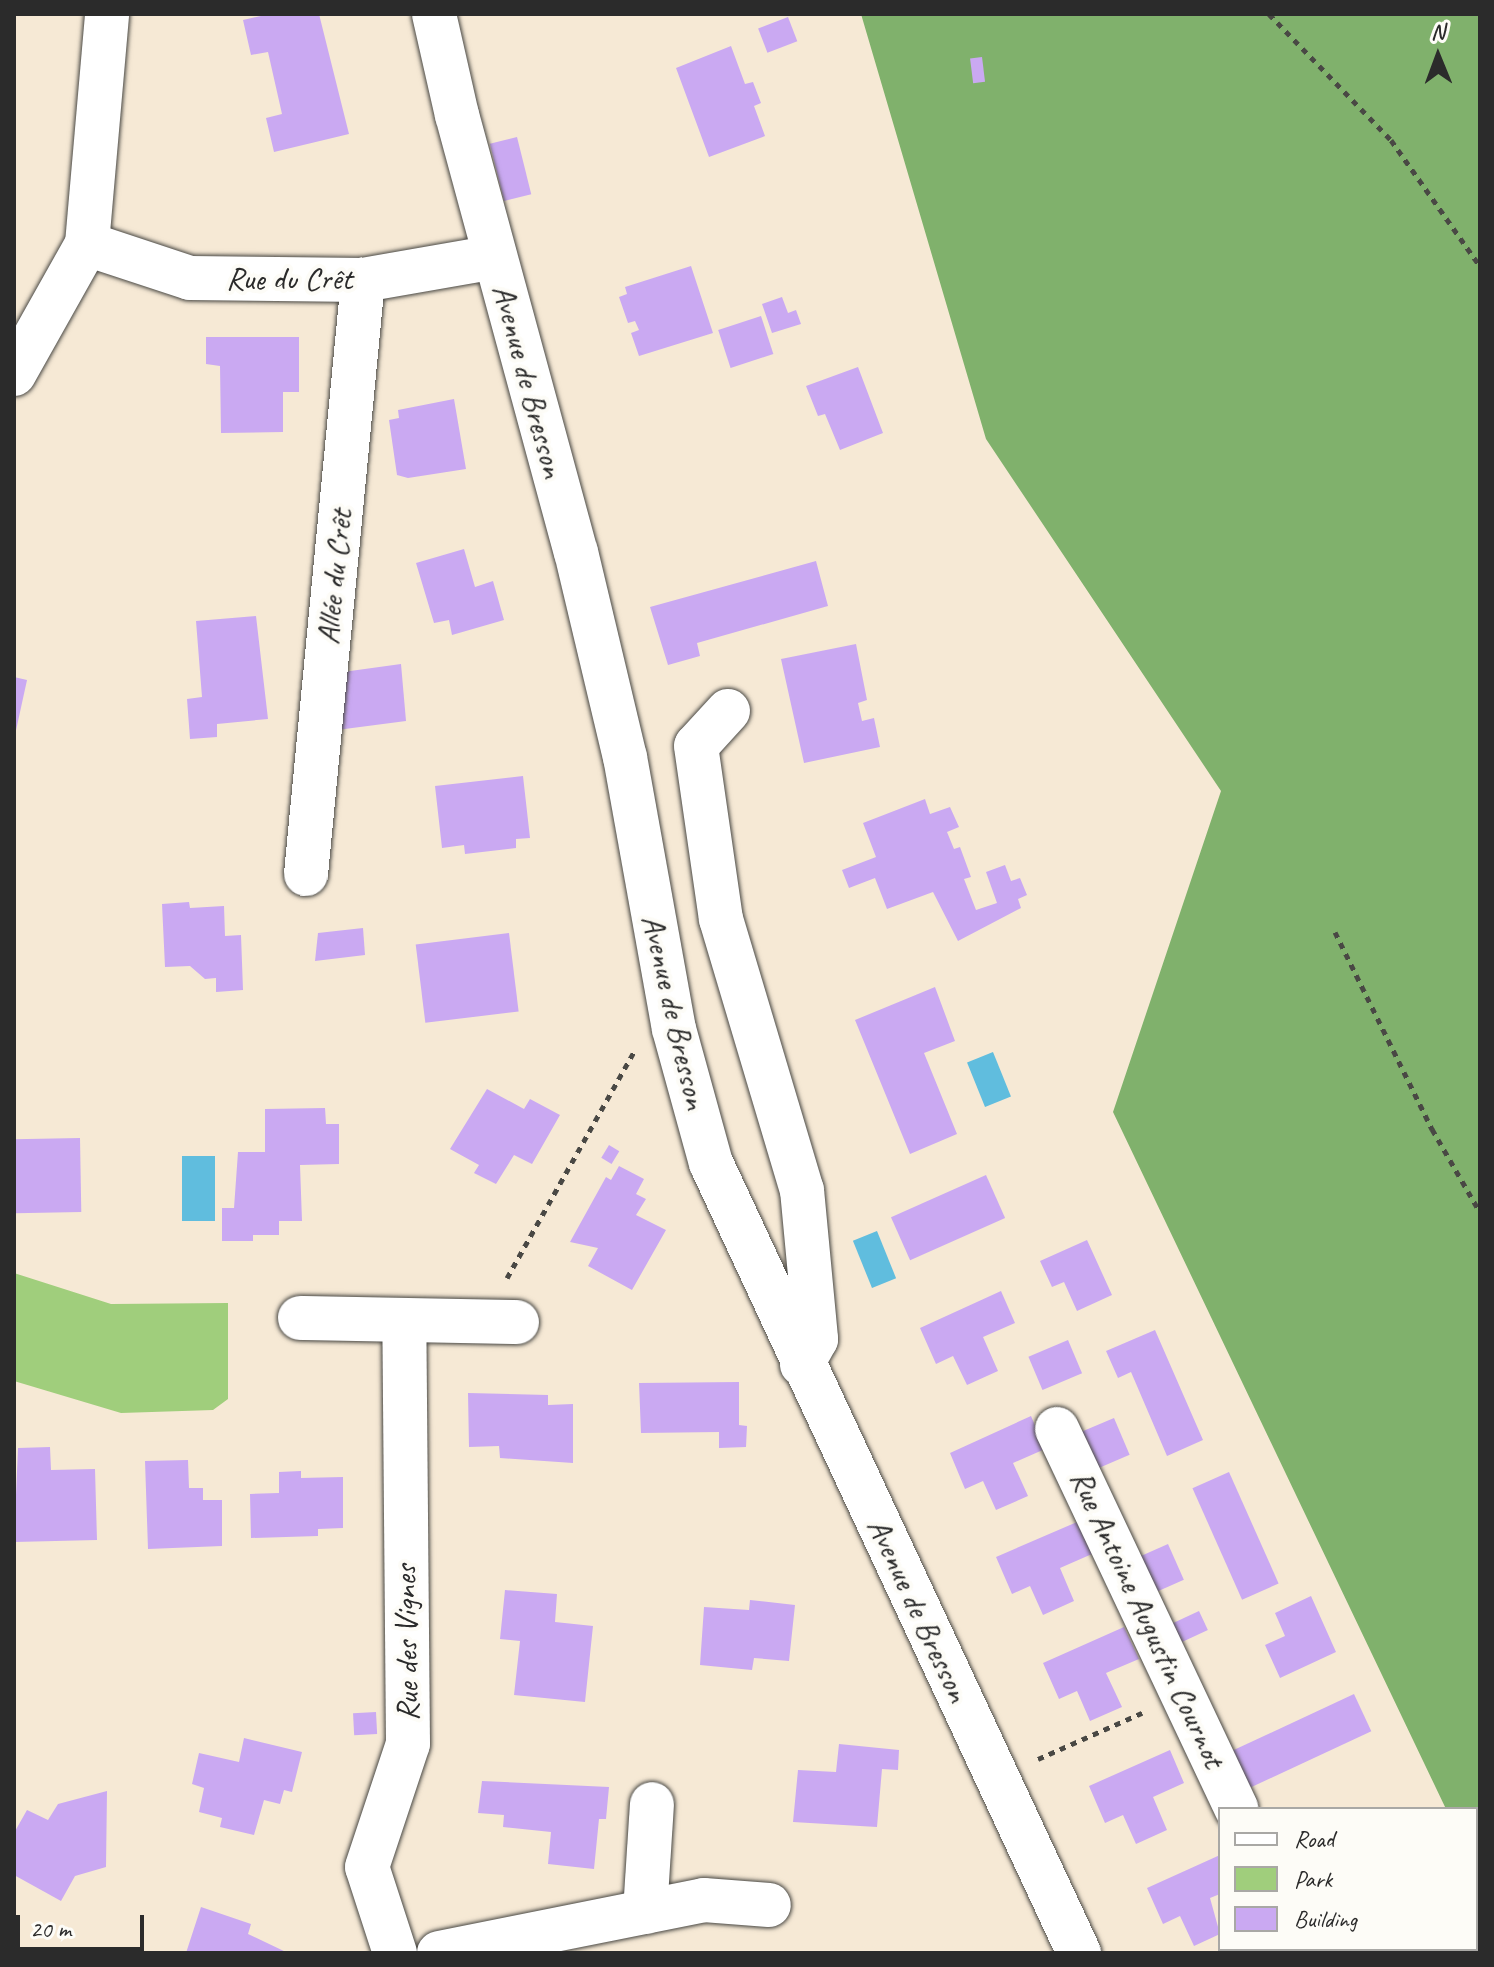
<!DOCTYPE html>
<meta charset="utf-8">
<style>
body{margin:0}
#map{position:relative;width:1494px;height:1967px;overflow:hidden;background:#f6e9d5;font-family:Caveat,sans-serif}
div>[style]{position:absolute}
.green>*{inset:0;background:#a0ce7c}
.forest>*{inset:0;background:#80b16c}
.water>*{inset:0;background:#60bdde;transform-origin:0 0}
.building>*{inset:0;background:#caa9f2;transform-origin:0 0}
.path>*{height:5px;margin-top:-2.5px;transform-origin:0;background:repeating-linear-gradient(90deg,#494844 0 6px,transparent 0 12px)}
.roads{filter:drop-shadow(0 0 2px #494844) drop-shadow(0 0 2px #494844)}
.minor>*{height:44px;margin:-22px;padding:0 22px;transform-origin:22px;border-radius:22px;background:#fff}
span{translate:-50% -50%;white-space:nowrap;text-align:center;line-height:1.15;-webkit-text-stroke:8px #fdfcf7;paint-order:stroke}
.street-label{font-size:32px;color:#2b2b2b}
.frame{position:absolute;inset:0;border:16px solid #2b2b2b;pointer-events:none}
.legend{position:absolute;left:1218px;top:1807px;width:260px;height:144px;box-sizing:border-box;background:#fdfcf7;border:2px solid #a9a8a5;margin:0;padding:10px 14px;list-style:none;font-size:24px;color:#2b2b2b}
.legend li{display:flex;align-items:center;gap:16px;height:40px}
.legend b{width:40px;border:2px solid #a9a8a5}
.north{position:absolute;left:1398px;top:16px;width:80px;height:80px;-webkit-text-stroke:6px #fdfcf7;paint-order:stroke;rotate:359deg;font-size:22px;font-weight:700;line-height:32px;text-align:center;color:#2b2b2b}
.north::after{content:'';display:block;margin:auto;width:28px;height:36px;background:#2b2b2b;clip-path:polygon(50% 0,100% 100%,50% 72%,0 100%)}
.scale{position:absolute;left:16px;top:1915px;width:128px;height:36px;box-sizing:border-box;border:4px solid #2b2b2b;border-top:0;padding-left:10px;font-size:24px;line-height:28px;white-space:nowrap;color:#2b2b2b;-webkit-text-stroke:6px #fdfcf7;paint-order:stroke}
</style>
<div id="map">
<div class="green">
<div style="clip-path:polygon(14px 1273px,111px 1304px,228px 1303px,228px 1399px,213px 1410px,121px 1413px,14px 1381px)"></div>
</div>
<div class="forest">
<div style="clip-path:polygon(861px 14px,1480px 14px,1480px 1881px,1476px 1809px,1446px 1809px,1113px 1112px,1221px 791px,986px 439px)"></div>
</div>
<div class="water">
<div style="left:993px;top:1052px;width:48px;height:28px;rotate:68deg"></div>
<div style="left:182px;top:1156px;width:33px;height:65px"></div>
<div style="left:877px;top:1231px;width:51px;height:26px;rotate:68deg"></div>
</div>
<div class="building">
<div style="clip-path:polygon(270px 14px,319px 14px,349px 134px,274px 152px,266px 118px,282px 114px,268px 52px,251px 55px,243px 20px)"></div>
<div style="left:788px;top:17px;width:26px;height:32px;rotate:69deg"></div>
<div style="clip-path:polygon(731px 46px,745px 84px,753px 82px,761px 103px,754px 106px,765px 136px,709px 157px,676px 68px)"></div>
<div style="left:982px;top:57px;width:25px;height:12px;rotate:83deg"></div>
<div style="left:517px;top:137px;width:59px;height:28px;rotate:76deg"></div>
<div style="clip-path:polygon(691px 266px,713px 333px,639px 356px,631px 333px,639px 330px,635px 321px,628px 323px,619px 297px,627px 294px,625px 287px)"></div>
<div style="clip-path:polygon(782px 297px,788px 313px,796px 310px,801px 324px,772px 333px,762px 304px)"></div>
<div style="left:761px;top:316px;width:40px;height:45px;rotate:72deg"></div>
<div style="clip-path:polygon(206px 337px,299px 337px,299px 392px,283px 392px,283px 432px,221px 433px,220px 366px,206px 364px)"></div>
<div style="clip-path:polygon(858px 367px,883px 433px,840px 450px,825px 414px,818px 416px,806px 386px)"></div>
<div style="clip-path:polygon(454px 399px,466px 469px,408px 478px,397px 475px,389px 420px,399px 418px,398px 410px)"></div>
<div style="clip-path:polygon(464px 549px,475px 587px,493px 581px,504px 620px,452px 635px,449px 620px,434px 623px,416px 563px)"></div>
<div style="clip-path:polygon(816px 561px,828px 606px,697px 643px,700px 656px,668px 665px,650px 607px)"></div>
<div style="clip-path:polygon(256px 616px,268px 719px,217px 724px,217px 737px,190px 739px,187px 699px,202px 697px,196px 621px)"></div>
<div style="clip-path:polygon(856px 644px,867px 700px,858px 703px,862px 721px,874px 718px,880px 747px,804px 763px,781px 659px)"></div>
<div style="clip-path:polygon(401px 664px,406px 721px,337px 730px,343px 672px)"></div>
<div style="clip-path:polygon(14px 677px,27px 680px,15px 735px,14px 735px)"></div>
<div style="clip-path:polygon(523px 776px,530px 838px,516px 839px,516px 848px,465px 854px,464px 845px,442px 848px,435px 786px)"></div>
<div style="clip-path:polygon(925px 799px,930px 814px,950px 807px,959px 827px,947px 832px,954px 849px,960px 847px,971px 877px,964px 879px,976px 910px,997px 903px,986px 872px,1005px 865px,1011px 881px,1020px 878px,1027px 895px,1018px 899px,1021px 908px,958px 941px,933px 892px,887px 909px,875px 878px,849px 888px,842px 870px,876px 857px,863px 823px)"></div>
<div style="clip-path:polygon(189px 902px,190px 908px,224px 906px,225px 936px,241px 935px,243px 990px,216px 992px,216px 978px,205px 979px,190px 966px,165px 967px,162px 904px)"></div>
<div style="clip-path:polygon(363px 928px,365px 955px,315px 961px,318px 933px)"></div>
<div style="left:509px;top:933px;width:79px;height:94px;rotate:83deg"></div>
<div style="clip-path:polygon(935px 987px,955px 1041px,924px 1053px,957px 1134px,910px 1154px,855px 1020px)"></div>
<div style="clip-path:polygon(487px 1089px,524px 1109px,530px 1099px,560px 1115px,532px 1164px,514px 1155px,496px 1184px,474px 1173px,479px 1165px,450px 1149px)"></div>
<div style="clip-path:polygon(325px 1108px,326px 1124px,339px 1124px,339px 1164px,300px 1165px,302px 1221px,279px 1221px,279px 1235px,253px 1235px,253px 1241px,222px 1241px,222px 1208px,234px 1208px,238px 1152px,265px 1152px,265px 1109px)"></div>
<div style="left:80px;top:1138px;width:74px;height:66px;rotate:89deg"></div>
<div style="left:609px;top:1145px;width:12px;height:15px;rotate:31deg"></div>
<div style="clip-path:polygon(619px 1166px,644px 1179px,636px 1194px,646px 1199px,636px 1215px,666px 1230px,632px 1290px,588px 1266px,598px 1248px,570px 1242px,606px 1177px,611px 1180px)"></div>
<div style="left:986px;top:1175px;width:47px;height:104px;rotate:66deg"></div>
<div style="clip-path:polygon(1087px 1240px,1112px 1295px,1077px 1311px,1064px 1282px,1052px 1287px,1040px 1261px)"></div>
<div style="clip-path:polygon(1001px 1291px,1015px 1323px,983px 1337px,998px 1371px,967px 1385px,953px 1356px,936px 1364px,920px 1328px)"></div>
<div style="clip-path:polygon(1155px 1330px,1203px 1440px,1167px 1456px,1131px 1372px,1118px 1378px,1106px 1351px)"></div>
<div style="left:1068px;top:1340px;width:36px;height:43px;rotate:67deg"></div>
<div style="clip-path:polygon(739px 1382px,739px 1425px,747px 1426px,746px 1447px,719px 1448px,719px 1432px,641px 1433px,639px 1383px)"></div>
<div style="clip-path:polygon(468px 1393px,548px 1395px,548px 1405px,573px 1404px,573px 1463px,500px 1458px,499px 1446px,469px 1447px)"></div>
<div style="clip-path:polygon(1031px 1416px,1045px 1449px,1013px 1463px,1028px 1496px,996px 1510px,983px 1481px,965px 1489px,950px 1453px)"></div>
<div style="left:1114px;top:1418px;width:40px;height:36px;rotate:67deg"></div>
<div style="clip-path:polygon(50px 1447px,51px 1470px,95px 1469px,97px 1540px,14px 1542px,18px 1448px)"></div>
<div style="clip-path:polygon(188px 1460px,189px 1488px,203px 1488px,203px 1500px,222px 1500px,222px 1546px,148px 1549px,145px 1461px)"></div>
<div style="clip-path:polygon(301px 1471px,301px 1478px,343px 1477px,343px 1528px,318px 1529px,318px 1536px,251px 1538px,250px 1494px,279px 1493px,279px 1472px)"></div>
<div style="left:1229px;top:1472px;width:122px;height:40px;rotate:66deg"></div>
<div style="clip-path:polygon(1077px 1522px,1092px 1554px,1060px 1568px,1074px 1601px,1043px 1615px,1030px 1586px,1012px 1594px,996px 1557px)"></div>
<div style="left:1168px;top:1544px;width:39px;height:34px;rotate:66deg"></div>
<div style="clip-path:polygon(505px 1590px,557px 1594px,555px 1622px,593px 1626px,585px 1702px,514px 1695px,520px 1641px,500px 1639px)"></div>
<div style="clip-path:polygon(1311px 1596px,1336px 1652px,1280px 1678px,1265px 1645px,1285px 1636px,1275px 1613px)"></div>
<div style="clip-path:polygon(750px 1600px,795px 1605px,789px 1661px,754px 1658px,752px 1670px,700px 1665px,704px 1607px,749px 1610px)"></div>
<div style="left:1199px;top:1611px;width:21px;height:35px;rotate:65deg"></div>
<div style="clip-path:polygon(1124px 1627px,1139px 1659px,1106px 1673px,1122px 1707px,1090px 1721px,1077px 1691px,1059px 1699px,1043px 1663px)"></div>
<div style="left:1354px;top:1694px;width:41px;height:141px;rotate:65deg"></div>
<div style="left:376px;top:1712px;width:22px;height:23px;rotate:87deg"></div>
<div style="clip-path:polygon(244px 1738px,302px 1752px,292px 1792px,284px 1790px,280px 1804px,264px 1800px,254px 1835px,220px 1827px,222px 1818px,199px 1812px,204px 1788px,192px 1784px,199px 1753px,239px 1762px)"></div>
<div style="clip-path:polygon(839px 1744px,899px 1750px,898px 1770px,882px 1769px,877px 1827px,793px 1822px,798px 1770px,836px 1772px)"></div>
<div style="clip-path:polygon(1170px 1750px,1184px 1783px,1153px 1797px,1167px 1830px,1136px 1844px,1123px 1815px,1105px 1823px,1089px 1786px)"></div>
<div style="clip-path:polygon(482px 1781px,609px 1787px,606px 1819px,599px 1819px,594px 1869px,548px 1864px,551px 1832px,503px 1827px,504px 1815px,478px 1813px)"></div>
<div style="clip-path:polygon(107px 1791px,106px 1867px,75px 1876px,61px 1901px,14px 1875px,14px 1833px,27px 1810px,48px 1820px,58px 1804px)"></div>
<div style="clip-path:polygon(1220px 1855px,1220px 1894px,1210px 1898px,1220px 1934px,1194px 1946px,1180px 1916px,1163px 1924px,1147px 1888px)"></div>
<div style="clip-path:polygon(201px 1907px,251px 1924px,248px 1934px,288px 1953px,186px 1953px)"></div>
<div style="clip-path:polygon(1350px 1949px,1452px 1949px,1443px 1953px)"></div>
</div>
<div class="path">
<div style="left:1269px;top:14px;width:175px;rotate:45.9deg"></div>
<div style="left:1391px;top:140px;width:154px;rotate:54.8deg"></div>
<div style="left:1335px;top:932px;width:220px;rotate:63.8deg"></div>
<div style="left:1432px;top:1129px;width:96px;rotate:60deg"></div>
<div style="left:507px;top:1278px;width:261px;rotate:-60.7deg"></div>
<div style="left:1038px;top:1759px;width:114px;rotate:-23.9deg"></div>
</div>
<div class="roads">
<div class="minor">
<div style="left:434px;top:14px;width:104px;rotate:77.2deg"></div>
<div style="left:457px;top:115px;width:453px;rotate:74.8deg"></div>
<div style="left:576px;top:552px;width:211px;rotate:76.6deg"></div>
<div style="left:625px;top:757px;width:276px;rotate:79.8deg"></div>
<div style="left:674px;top:1029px;width:139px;rotate:74.6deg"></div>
<div style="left:711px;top:1163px;width:872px;rotate:65.02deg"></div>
<div style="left:87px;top:244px;width:231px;rotate:-85deg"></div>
<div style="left:14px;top:374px;width:149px;rotate:-60.7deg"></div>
<div style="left:87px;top:244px;width:108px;rotate:18.3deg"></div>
<div style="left:190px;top:278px;width:173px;rotate:0.7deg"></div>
<div style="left:363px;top:280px;width:134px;rotate:-9.9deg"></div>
<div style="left:728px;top:711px;width:47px;rotate:132.4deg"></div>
<div style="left:696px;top:746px;width:175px;rotate:81.8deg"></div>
<div style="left:721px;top:919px;width:283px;rotate:73.4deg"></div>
<div style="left:802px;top:1190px;width:150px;rotate:84.6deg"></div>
<div style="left:816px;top:1339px;width:29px;rotate:119deg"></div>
<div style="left:306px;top:874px;width:597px;rotate:-84.52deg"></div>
<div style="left:300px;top:1318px;width:217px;rotate:1.1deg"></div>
<div style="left:1057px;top:1429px;width:420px;rotate:64.7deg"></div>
<div style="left:645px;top:1912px;width:108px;rotate:-86.3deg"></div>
<div style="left:1303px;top:1949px;width:4px;rotate:63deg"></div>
<div style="left:395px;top:1953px;width:90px;rotate:-108deg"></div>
<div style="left:367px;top:1867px;width:130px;rotate:-71.6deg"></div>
<div style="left:408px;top:1744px;width:423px;rotate:-90.5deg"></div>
<div style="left:439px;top:1953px;width:270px;rotate:-11.3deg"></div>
<div style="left:704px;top:1900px;width:65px;rotate:4.4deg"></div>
</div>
</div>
<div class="street-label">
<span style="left:289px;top:279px">Rue du Crêt</span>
<span style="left:528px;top:381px;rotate:75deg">Avenue de Bresson</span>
<span style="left:335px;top:577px;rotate:-84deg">Allée du Crêt</span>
<span style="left:674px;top:1012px;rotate:77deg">Avenue de Bresson</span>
<span style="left:918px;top:1610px;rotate:65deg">Avenue de Bresson</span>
<span style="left:1147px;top:1619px;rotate:65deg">Rue Antoine Augustin Cournot</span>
<span style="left:407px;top:1643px;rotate:-91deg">Rue des Vignes</span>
</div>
<div class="frame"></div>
<ul class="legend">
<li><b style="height:10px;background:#fff"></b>Road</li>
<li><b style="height:22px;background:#a0ce7c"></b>Park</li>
<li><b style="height:22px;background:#caa9f2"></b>Building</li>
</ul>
<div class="north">N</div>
<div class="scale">20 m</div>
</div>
